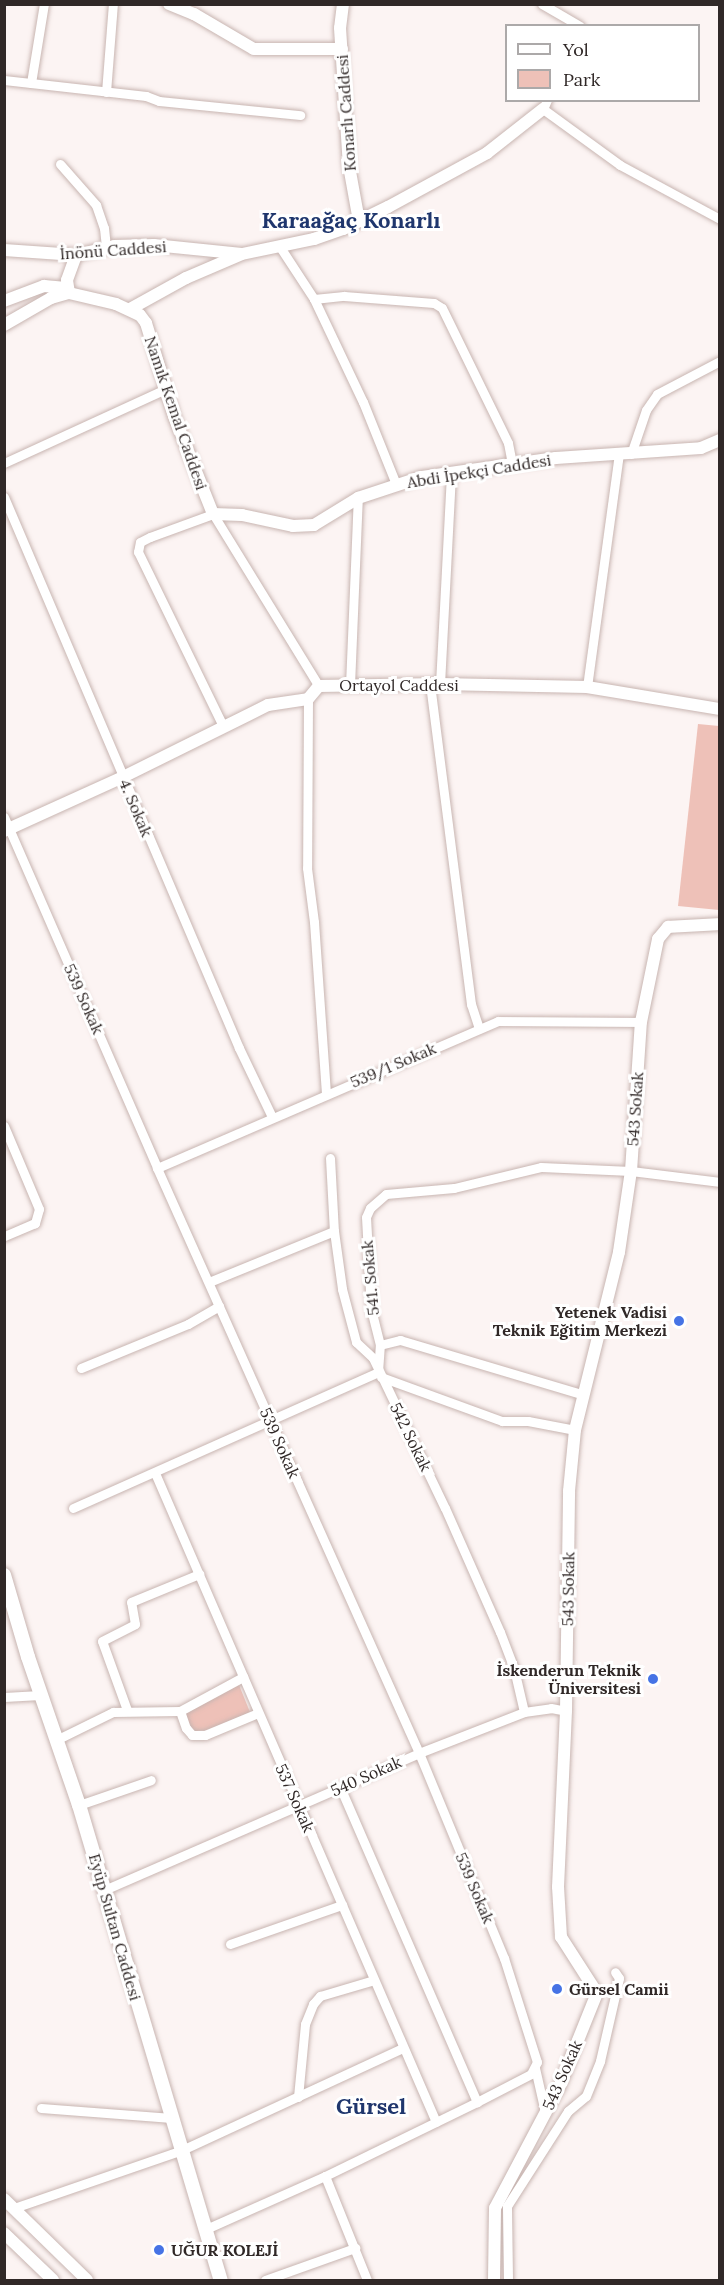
<!DOCTYPE html>
<meta charset="utf-8">
<style>
body{margin:0}
#map{position:relative;width:724px;height:2285px;overflow:hidden;background:#fcf4f3;font-family:Lora,serif}
div>[style]{position:absolute}
.green>*{inset:0;background:#eec1b8}
.roads{filter:drop-shadow(0 0 2px #c8b5b1) drop-shadow(0 0 2px #c8b5b1)}
.minor>*{height:9px;margin:-4.5px;padding:0 4.5px;transform-origin:4.5px;border-radius:4.5px;background:#fff}
.tertiary>*{height:12px;margin:-6px;padding:0 6px;transform-origin:6px;border-radius:6px;background:#fff}
.secondary>*{height:14px;margin:-7px;padding:0 7px;transform-origin:7px;border-radius:7px;background:#fff}
.dots>*{width:16px;height:16px;translate:-50% -50%;box-sizing:border-box;border:3px solid #fff;border-radius:50%}
span{translate:-50% -50%;white-space:nowrap;text-align:center;line-height:1.15;-webkit-text-stroke:6px #fff;paint-order:stroke}
.street-label{font-size:16px;color:#302827}
.poi-label{font-size:16px;color:#302827;font-weight:700}
.right{translate:-100% -50%;text-align:right}
.left{translate:0 -50%;text-align:left}
.district-label{font-size:22px;color:#1f366d;font-weight:700}
.frame{position:absolute;inset:0;border:6px solid #302827;pointer-events:none}
.legend{position:absolute;left:505px;top:24px;width:195px;height:78px;box-sizing:border-box;background:#fff;border:2px solid #aca9a9;margin:0;padding:8px 10px;list-style:none;font-size:18px;color:#302827}
.legend li{display:flex;align-items:center;gap:12px;height:30px}
.legend b{width:30px;border:2px solid #aca9a9}
</style>
<div id="map">
<div class="green">
<div style="clip-path:polygon(698px 724px,719px 726px,719px 910px,678px 906px)"></div>
<div style="clip-path:polygon(239px 1685px,250px 1712px,209px 1730px,195px 1731px,190px 1728px,184px 1713px)"></div>
</div>
<div class="roads">
<div class="minor">
<div style="left:542px;top:4px;width:44px;rotate:30.1deg"></div>
<div style="left:4px;top:80px;width:143px;rotate:6.4deg"></div>
<div style="left:146px;top:96px;width:14px;rotate:21deg"></div>
<div style="left:159px;top:101px;width:142px;rotate:5.7deg"></div>
<div style="left:31px;top:83px;width:80px;rotate:-80.7deg"></div>
<div style="left:106px;top:92px;width:88px;rotate:-85.5deg"></div>
<div style="left:547px;top:100px;width:10px;rotate:114deg"></div>
<div style="left:543px;top:109px;width:95px;rotate:36deg"></div>
<div style="left:620px;top:165px;width:114px;rotate:28.4deg"></div>
<div style="left:60px;top:164px;width:55px;rotate:48.7deg"></div>
<div style="left:96px;top:205px;width:24px;rotate:71deg"></div>
<div style="left:104px;top:228px;width:20px;rotate:84deg"></div>
<div style="left:280px;top:247px;width:62px;rotate:56.8deg"></div>
<div style="left:314px;top:299px;width:114px;rotate:64.6deg"></div>
<div style="left:363px;top:402px;width:88px;rotate:68.1deg"></div>
<div style="left:314px;top:299px;width:30px;rotate:-6deg"></div>
<div style="left:344px;top:296px;width:90px;rotate:4.4deg"></div>
<div style="left:434px;top:303px;width:9px;rotate:32deg"></div>
<div style="left:442px;top:308px;width:150px;rotate:63.9deg"></div>
<div style="left:508px;top:443px;width:20px;rotate:79deg"></div>
<div style="left:631px;top:454px;width:46px;rotate:-71.2deg"></div>
<div style="left:646px;top:410px;width:19px;rotate:-55deg"></div>
<div style="left:657px;top:394px;width:71px;rotate:-27.6deg"></div>
<div style="left:4px;top:463px;width:178px;rotate:-24.6deg"></div>
<div style="left:4px;top:497px;width:599px;rotate:66.9deg"></div>
<div style="left:239px;top:1048px;width:76px;rotate:64.4deg"></div>
<div style="left:430px;top:684px;width:323px;rotate:82.7deg"></div>
<div style="left:471px;top:1004px;width:26px;rotate:72deg"></div>
<div style="left:440px;top:684px;width:211px;rotate:-87deg"></div>
<div style="left:350px;top:685px;width:187px;rotate:-87.6deg"></div>
<div style="left:587px;top:687px;width:235px;rotate:-82.2deg"></div>
<div style="left:308px;top:699px;width:169px;rotate:90.3deg"></div>
<div style="left:307px;top:868px;width:54px;rotate:82.6deg"></div>
<div style="left:314px;top:922px;width:172px;rotate:86deg"></div>
<div style="left:223px;top:726px;width:194px;rotate:-116deg"></div>
<div style="left:138px;top:552px;width:10px;rotate:-79deg"></div>
<div style="left:140px;top:542px;width:11px;rotate:-27deg"></div>
<div style="left:150px;top:537px;width:67px;rotate:-20.1deg"></div>
<div style="left:213px;top:514px;width:202px;rotate:58.4deg"></div>
<div style="left:4px;top:817px;width:383px;rotate:66.4deg"></div>
<div style="left:157px;top:1168px;width:641px;rotate:65.87deg"></div>
<div style="left:419px;top:1753px;width:222px;rotate:67.5deg"></div>
<div style="left:504px;top:1958px;width:109px;rotate:72.4deg"></div>
<div style="left:537px;top:2062px;width:13px;rotate:117deg"></div>
<div style="left:531px;top:2074px;width:61px;rotate:152.6deg"></div>
<div style="left:477px;top:2102px;width:169px;rotate:154deg"></div>
<div style="left:325px;top:2176px;width:130px;rotate:156deg"></div>
<div style="left:4px;top:1126px;width:90px;rotate:67.1deg"></div>
<div style="left:39px;top:1209px;width:15px;rotate:106deg"></div>
<div style="left:35px;top:1223px;width:34px;rotate:157deg"></div>
<div style="left:330px;top:1158px;width:73px;rotate:86.9deg"></div>
<div style="left:334px;top:1231px;width:59px;rotate:82.1deg"></div>
<div style="left:342px;top:1289px;width:55px;rotate:75.2deg"></div>
<div style="left:356px;top:1342px;width:23px;rotate:43deg"></div>
<div style="left:373px;top:1358px;width:166px;rotate:64.4deg"></div>
<div style="left:445px;top:1508px;width:136px;rotate:66.1deg"></div>
<div style="left:500px;top:1632px;width:40px;rotate:69deg"></div>
<div style="left:514px;top:1669px;width:44px;rotate:76.9deg"></div>
<div style="left:157px;top:1168px;width:371px;rotate:-23.3deg"></div>
<div style="left:498px;top:1021px;width:143px;rotate:0.4deg"></div>
<div style="left:209px;top:1282px;width:135px;rotate:-22.2deg"></div>
<div style="left:380px;top:1345px;width:21px;rotate:-14deg"></div>
<div style="left:400px;top:1340px;width:192px;rotate:16.6deg"></div>
<div style="left:81px;top:1368px;width:116px;rotate:-22.4deg"></div>
<div style="left:188px;top:1324px;width:36px;rotate:-30deg"></div>
<div style="left:381px;top:1377px;width:129px;rotate:20deg"></div>
<div style="left:502px;top:1421px;width:26px"></div>
<div style="left:528px;top:1421px;width:48px;rotate:10.8deg"></div>
<div style="left:155px;top:1473px;width:707px;rotate:66.59deg"></div>
<div style="left:73px;top:1508px;width:334px;rotate:-24deg"></div>
<div style="left:378px;top:1372px;width:27px;rotate:-86deg"></div>
<div style="left:380px;top:1345px;width:37px;rotate:-104deg"></div>
<div style="left:371px;top:1309px;width:92px;rotate:-93.1deg"></div>
<div style="left:366px;top:1217px;width:10px;rotate:-66deg"></div>
<div style="left:370px;top:1208px;width:21px;rotate:-41deg"></div>
<div style="left:386px;top:1194px;width:68px;rotate:-5deg"></div>
<div style="left:454px;top:1188px;width:89px;rotate:-13.6deg"></div>
<div style="left:541px;top:1167px;width:90px;rotate:2.5deg"></div>
<div style="left:631px;top:1171px;width:90px;rotate:7deg"></div>
<div style="left:4px;top:1697px;width:36px;rotate:-3deg"></div>
<div style="left:127px;top:1710px;width:73px;rotate:-109.9deg"></div>
<div style="left:102px;top:1641px;width:37px;rotate:-27deg"></div>
<div style="left:135px;top:1624px;width:22px;rotate:-100deg"></div>
<div style="left:131px;top:1602px;width:74px;rotate:-22.4deg"></div>
<div style="left:180px;top:1711px;width:18px;rotate:71deg"></div>
<div style="left:186px;top:1728px;width:9px;rotate:49deg"></div>
<div style="left:192px;top:1735px;width:13px"></div>
<div style="left:205px;top:1735px;width:57px;rotate:-22.5deg"></div>
<div style="left:56px;top:1740px;width:64px;rotate:-26.2deg"></div>
<div style="left:113px;top:1712px;width:67px;rotate:-0.9deg"></div>
<div style="left:180px;top:1711px;width:72px;rotate:-28.4deg"></div>
<div style="left:340px;top:1787px;width:344px;rotate:66.5deg"></div>
<div style="left:79px;top:1805px;width:76px;rotate:-19.1deg"></div>
<div style="left:104px;top:1890px;width:344px;rotate:-23.5deg"></div>
<div style="left:419px;top:1753px;width:113px;rotate:-21.3deg"></div>
<div style="left:524px;top:1712px;width:27px;rotate:-8deg"></div>
<div style="left:551px;top:1708px;width:15px;rotate:11deg"></div>
<div style="left:230px;top:1944px;width:119px;rotate:-19.2deg"></div>
<div style="left:535px;top:2068px;width:45px;rotate:77.2deg"></div>
<div style="left:298px;top:2097px;width:73px;rotate:-84.5deg"></div>
<div style="left:305px;top:2024px;width:22px;rotate:-68deg"></div>
<div style="left:313px;top:2004px;width:11px;rotate:-49deg"></div>
<div style="left:320px;top:1996px;width:56px;rotate:-16.5deg"></div>
<div style="left:41px;top:2108px;width:131px;rotate:4.4deg"></div>
<div style="left:325px;top:2176px;width:112px;rotate:68deg"></div>
<div style="left:14px;top:2208px;width:178px;rotate:-19deg"></div>
<div style="left:182px;top:2150px;width:243px;rotate:-24.8deg"></div>
<div style="left:265px;top:2280px;width:96px;rotate:-19.6deg"></div>
<div style="left:508px;top:2280px;width:74px;rotate:-90.8deg"></div>
<div style="left:507px;top:2206px;width:113px;rotate:-57.3deg"></div>
<div style="left:568px;top:2111px;width:23px;rotate:-40deg"></div>
<div style="left:586px;top:2096px;width:38px;rotate:-68deg"></div>
<div style="left:600px;top:2061px;width:85px;rotate:-77.1deg"></div>
<div style="left:619px;top:1978px;width:7px;rotate:-124deg"></div>
</div>
<div class="tertiary">
<div style="left:169px;top:4px;width:27px;rotate:22deg"></div>
<div style="left:194px;top:14px;width:69px;rotate:30.3deg"></div>
<div style="left:254px;top:49px;width:88px"></div>
<div style="left:343px;top:4px;width:24px;rotate:97deg"></div>
<div style="left:340px;top:28px;width:138px;rotate:86.3deg"></div>
<div style="left:349px;top:166px;width:56px;rotate:79.7deg"></div>
<div style="left:4px;top:250px;width:72px;rotate:4deg"></div>
<div style="left:76px;top:255px;width:39px;rotate:-13deg"></div>
<div style="left:114px;top:246px;width:40px;rotate:-1.4deg"></div>
<div style="left:154px;top:245px;width:88px;rotate:5.8deg"></div>
<div style="left:242px;top:254px;width:74px;rotate:-11.8deg"></div>
<div style="left:314px;top:239px;width:31px;rotate:-19deg"></div>
<div style="left:343px;top:229px;width:50px;rotate:-26.1deg"></div>
<div style="left:388px;top:207px;width:113px;rotate:-28.6deg"></div>
<div style="left:487px;top:153px;width:71px;rotate:-38.2deg"></div>
<div style="left:69px;top:293px;width:13px;rotate:-99deg"></div>
<div style="left:67px;top:280px;width:27px;rotate:-70deg"></div>
<div style="left:4px;top:301px;width:43px;rotate:-20.6deg"></div>
<div style="left:44px;top:286px;width:22px;rotate:5deg"></div>
<div style="left:130px;top:309px;width:64px;rotate:-29deg"></div>
<div style="left:186px;top:278px;width:59px;rotate:-23.1deg"></div>
<div style="left:4px;top:325px;width:54px;rotate:-29.9deg"></div>
<div style="left:51px;top:298px;width:19px;rotate:-16deg"></div>
<div style="left:69px;top:293px;width:48px;rotate:13.2deg"></div>
<div style="left:116px;top:304px;width:26px;rotate:25deg"></div>
<div style="left:140px;top:315px;width:10px;rotate:53deg"></div>
<div style="left:146px;top:323px;width:97px;rotate:73.2deg"></div>
<div style="left:174px;top:416px;width:105px;rotate:68.3deg"></div>
<div style="left:213px;top:514px;width:29px;rotate:2deg"></div>
<div style="left:242px;top:515px;width:52px;rotate:12.2deg"></div>
<div style="left:293px;top:526px;width:21px;rotate:-3deg"></div>
<div style="left:314px;top:525px;width:52px;rotate:-31.5deg"></div>
<div style="left:358px;top:498px;width:67px;rotate:-18.2deg"></div>
<div style="left:422px;top:477px;width:135px;rotate:-8.1deg"></div>
<div style="left:556px;top:458px;width:145px;rotate:-3.9deg"></div>
<div style="left:701px;top:448px;width:21px;rotate:-23deg"></div>
<div style="left:4px;top:831px;width:131px;rotate:-24.4deg"></div>
<div style="left:123px;top:777px;width:162px;rotate:-26.4deg"></div>
<div style="left:268px;top:705px;width:40px;rotate:-8.5deg"></div>
<div style="left:308px;top:699px;width:17px;rotate:-50deg"></div>
<div style="left:319px;top:686px;width:121px;rotate:-0.9deg"></div>
<div style="left:440px;top:684px;width:147px;rotate:1.2deg"></div>
<div style="left:587px;top:687px;width:135px;rotate:9.4deg"></div>
<div style="left:4px;top:2199px;width:116px;rotate:44.3deg"></div>
<div style="left:4px;top:2233px;width:68px;rotate:43.8deg"></div>
<div style="left:494px;top:2280px;width:72px;rotate:-89.2deg"></div>
<div style="left:495px;top:2208px;width:139px;rotate:-62.1deg"></div>
<div style="left:560px;top:2085px;width:99px;rotate:-68.1deg"></div>
<div style="left:597px;top:1993px;width:67px;rotate:-122.7deg"></div>
<div style="left:561px;top:1937px;width:50px;rotate:-93.4deg"></div>
<div style="left:558px;top:1887px;width:176px;rotate:-87.4deg"></div>
<div style="left:566px;top:1711px;width:220px;rotate:-89.2deg"></div>
<div style="left:569px;top:1491px;width:61px;rotate:-84.4deg"></div>
<div style="left:575px;top:1430px;width:183px;rotate:-76.1deg"></div>
<div style="left:619px;top:1252px;width:82px;rotate:-81.6deg"></div>
<div style="left:631px;top:1171px;width:149px;rotate:-86.2deg"></div>
<div style="left:641px;top:1022px;width:85px;rotate:-78.4deg"></div>
<div style="left:658px;top:939px;width:16px;rotate:-50deg"></div>
<div style="left:668px;top:927px;width:52px;rotate:-3.3deg"></div>
</div>
<div class="secondary">
<div style="left:4px;top:1575px;width:85px;rotate:73.7deg"></div>
<div style="left:28px;top:1657px;width:157px;rotate:71deg"></div>
<div style="left:79px;top:1805px;width:496px;rotate:73.4deg"></div>
</div>
</div>
<div class="dots">
<div style="left:679px;top:1321px;background:#4673e5"></div>
<div style="left:653px;top:1679px;background:#4673e5"></div>
<div style="left:557px;top:1989px;background:#4673e5"></div>
<div style="left:159px;top:2250px;background:#4673e5"></div>
</div>
<div class="street-label">
<span style="left:346px;top:113px;rotate:-94deg">Konarlı Caddesi</span>
<span style="left:113px;top:250px;rotate:-4deg">İnönü Caddesi</span>
<span style="left:176px;top:413px;rotate:71deg">Namık Kemal Caddesi</span>
<span style="left:479px;top:471px;rotate:-9deg">Abdi İpekçi Caddesi</span>
<span style="left:399px;top:685px">Ortayol Caddesi</span>
<span style="left:136px;top:808px;rotate:67deg">4. Sokak</span>
<span style="left:84px;top:999px;rotate:66deg">539 Sokak</span>
<span style="left:393px;top:1065px;rotate:-23deg">539/1 Sokak</span>
<span style="left:635px;top:1109px;rotate:-86deg">543 Sokak</span>
<span style="left:370px;top:1278px;rotate:-95deg">541. Sokak</span>
<span style="left:411px;top:1437px;rotate:64deg">542 Sokak</span>
<span style="left:280px;top:1443px;rotate:66deg">539 Sokak</span>
<span style="left:568px;top:1589px;rotate:-89deg">543 Sokak</span>
<span style="left:366px;top:1776px;rotate:-24deg">540 Sokak</span>
<span style="left:295px;top:1798px;rotate:66deg">537 Sokak</span>
<span style="left:475px;top:1888px;rotate:67deg">539 Sokak</span>
<span style="left:115px;top:1927px;rotate:74deg">Eyüp Sultan Caddesi</span>
<span style="left:562px;top:2075px;rotate:-66deg">543 Sokak</span>
</div>
<div class="poi-label">
<span class="right" style="left:667px;top:1321px">Yetenek Vadisi<br>Teknik Eğitim Merkezi</span>
<span class="right" style="left:641px;top:1679px">İskenderun Teknik<br>Üniversitesi</span>
<span class="left" style="left:569px;top:1989px">Gürsel Camii</span>
<span class="left" style="left:171px;top:2250px">UĞUR KOLEJİ</span>
</div>
<div class="district-label">
<span style="left:351px;top:221px">Karaağaç Konarlı</span>
<span style="left:371px;top:2107px">Gürsel</span>
</div>
<div class="frame"></div>
<ul class="legend">
<li><b style="height:8px;background:#fff"></b>Yol</li>
<li><b style="height:16px;background:#eec1b8"></b>Park</li>
</ul>
</div>
